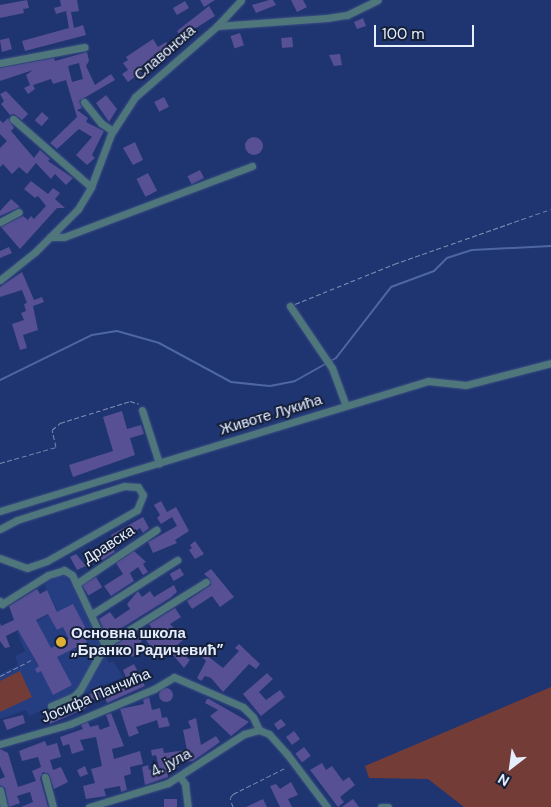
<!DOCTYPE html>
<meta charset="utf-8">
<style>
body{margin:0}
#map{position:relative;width:551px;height:807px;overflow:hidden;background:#1f3571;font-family:"DM Sans",sans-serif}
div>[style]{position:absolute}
.built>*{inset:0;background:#253d81}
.green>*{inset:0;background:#743c37}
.stream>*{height:2px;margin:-1px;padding:0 1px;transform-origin:1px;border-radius:1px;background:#4e66a1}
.building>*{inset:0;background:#575094;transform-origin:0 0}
.round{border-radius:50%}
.path>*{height:1px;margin-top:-0.5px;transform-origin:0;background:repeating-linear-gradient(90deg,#7e8cb3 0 5px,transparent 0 7.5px)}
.roads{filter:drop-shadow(0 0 1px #3b4f84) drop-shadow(0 0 1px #3b4f84)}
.minor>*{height:7px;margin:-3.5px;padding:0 3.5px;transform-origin:3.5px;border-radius:3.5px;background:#4f767b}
.dots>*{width:14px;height:14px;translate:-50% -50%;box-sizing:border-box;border:2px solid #15203b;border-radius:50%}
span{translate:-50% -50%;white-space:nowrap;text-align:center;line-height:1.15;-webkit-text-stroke:4px #15203b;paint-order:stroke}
.street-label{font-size:15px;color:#e6edfc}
.poi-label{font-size:15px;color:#e6edfc;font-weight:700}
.left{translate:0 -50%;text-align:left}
.north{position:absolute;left:486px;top:742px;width:50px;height:50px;-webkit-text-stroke:4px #15203b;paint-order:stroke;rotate:210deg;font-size:14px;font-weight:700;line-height:20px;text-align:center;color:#e6edfc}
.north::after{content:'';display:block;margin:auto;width:18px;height:22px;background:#e6edfc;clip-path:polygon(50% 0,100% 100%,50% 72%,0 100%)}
.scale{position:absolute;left:374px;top:25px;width:100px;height:22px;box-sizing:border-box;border:2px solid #e6edfc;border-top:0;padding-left:6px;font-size:15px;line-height:18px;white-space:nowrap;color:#e6edfc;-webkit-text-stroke:4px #15203b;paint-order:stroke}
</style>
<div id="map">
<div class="built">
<div style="clip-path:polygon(58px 575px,65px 576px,71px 583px,109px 663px,113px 661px,123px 677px,29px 716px,26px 710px,0 719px,0 674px,18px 665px,15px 656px,25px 651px,17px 632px,57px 610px,43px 582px)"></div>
</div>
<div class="green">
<div style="clip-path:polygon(20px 671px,32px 697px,0 712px,0 681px)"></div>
<div style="clip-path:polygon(551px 687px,551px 807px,464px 807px,428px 779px,369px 778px,365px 766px)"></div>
</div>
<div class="stream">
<div style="left:0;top:380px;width:102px;rotate:-26.1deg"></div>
<div style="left:92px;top:335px;width:25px;rotate:-9deg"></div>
<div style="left:117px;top:331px;width:44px;rotate:15.9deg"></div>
<div style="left:159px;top:343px;width:82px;rotate:28.4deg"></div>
<div style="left:231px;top:382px;width:39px;rotate:6deg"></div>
<div style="left:270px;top:386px;width:25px;rotate:-11deg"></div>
<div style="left:295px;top:381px;width:47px;rotate:-29.3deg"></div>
<div style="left:336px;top:358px;width:90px;rotate:-52.2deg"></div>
<div style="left:391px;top:287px;width:46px;rotate:-20.4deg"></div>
<div style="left:434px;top:271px;width:18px;rotate:-45deg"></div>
<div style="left:447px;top:258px;width:26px;rotate:-18deg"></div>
<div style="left:472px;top:250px;width:79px;rotate:-2.9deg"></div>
</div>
<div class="building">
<div style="clip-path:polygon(27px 0,29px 8px,23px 9px,24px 13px,0 18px,0 5px)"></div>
<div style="clip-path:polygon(60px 0,77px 0,79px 11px,71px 12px,74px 28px,83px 25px,86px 35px,25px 51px,22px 41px,69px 28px,66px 11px,56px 14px,54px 8px,61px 6px)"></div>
<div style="clip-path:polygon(200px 0,215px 0,204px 7px)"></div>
<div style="clip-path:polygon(269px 0,273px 0,276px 5px,256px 13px,252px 5px)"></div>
<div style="clip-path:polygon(291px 0,303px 0,307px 7px,297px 12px)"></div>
<div style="left:185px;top:1px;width:8px;height:14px;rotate:60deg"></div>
<div style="clip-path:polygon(209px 6px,215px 16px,188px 33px,190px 36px,183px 41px,177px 31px)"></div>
<div style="clip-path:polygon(363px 18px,366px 26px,357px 29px,354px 22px)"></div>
<div style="left:240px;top:33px;width:13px;height:10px;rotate:72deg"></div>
<div style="left:292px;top:37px;width:10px;height:11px;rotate:84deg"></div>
<div style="clip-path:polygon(9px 38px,12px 49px,2px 52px,0 40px)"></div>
<div style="clip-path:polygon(153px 39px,158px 47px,166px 42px,172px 49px,128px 82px,122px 74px,128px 70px,123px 63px,128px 60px,126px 57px)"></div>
<div style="clip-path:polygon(evenodd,87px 52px,89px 61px,86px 66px,95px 85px,111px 74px,115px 80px,79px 101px,82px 108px,77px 110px,88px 118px,86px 122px,104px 131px,92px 155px,95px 158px,87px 165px,76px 155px,92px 137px,79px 129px,57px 149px,50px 143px,77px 117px,66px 80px,53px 84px,51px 79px,33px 85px,35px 89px,28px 94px,24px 88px,30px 85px,26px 75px,33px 70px,0 81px,0 68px,54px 58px,55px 61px,87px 52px,79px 63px,83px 79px,72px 82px,68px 66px,79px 63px)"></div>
<div style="clip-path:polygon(340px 54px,342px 65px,334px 66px,329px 55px)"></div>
<div style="clip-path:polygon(6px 91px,28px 114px,22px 120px,14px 114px,10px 115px,1px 104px,4px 101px,0 94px)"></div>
<div style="clip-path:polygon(106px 95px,117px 109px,109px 122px,96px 103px)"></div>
<div style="left:164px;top:97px;width:11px;height:11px;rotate:63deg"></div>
<div style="left:42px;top:112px;width:9px;height:11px;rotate:41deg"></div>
<div style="clip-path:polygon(8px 118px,14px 128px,11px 131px,34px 158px,40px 150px,50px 159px,48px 161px,73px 178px,66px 185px,55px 174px,51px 179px,36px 163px,27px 174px,19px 167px,12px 174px,3px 164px,0 167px,0 148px,7px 141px,0 134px,0 120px,3px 123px)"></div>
<div class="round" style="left:245px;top:137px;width:18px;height:18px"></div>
<div style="clip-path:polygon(135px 142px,143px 160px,133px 165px,123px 148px)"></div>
<div style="left:200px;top:170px;width:9px;height:14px;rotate:63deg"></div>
<div style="left:148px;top:173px;width:20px;height:13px;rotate:63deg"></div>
<div style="clip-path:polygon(31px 181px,48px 194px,53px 188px,60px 193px,55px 199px,65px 208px,57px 208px,20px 249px,1px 227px,23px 216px,28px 220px,31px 216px,34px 219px,46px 206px,38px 196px,35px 198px,24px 189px)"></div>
<div style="clip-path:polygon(11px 199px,20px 207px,0 216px,0 211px)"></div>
<div style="clip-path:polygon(9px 247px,12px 253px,0 258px,0 251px)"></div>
<div style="clip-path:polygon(22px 272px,34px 300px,42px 297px,44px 302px,33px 306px,38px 330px,23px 335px,27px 348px,20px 350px,12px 324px,24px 320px,21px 313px,26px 311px,24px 304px,27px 303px,22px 290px,0 297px,0 287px)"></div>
<div style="clip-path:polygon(122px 411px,127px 429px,141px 425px,144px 434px,130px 438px,135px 455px,73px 477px,69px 465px,113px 451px,103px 417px)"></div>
<div style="clip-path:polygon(161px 501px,167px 512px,176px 507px,189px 531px,175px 540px,177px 543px,153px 553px,148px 542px,177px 526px,172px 517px,161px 524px,157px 518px,160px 515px,154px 505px)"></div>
<div style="clip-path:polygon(143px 517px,149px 528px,143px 533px,140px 528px,115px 544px,111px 535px)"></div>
<div style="clip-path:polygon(195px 541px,204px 554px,195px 559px,189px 550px,192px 548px,190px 545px)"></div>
<div style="clip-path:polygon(110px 543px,115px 552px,96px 564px,92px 558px)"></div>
<div style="clip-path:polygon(134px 551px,146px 562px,143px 564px,148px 572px,143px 575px,138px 567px,130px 573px,134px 581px,111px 596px,104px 586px,123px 574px,116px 563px)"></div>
<div style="clip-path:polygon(76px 554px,86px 566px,77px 570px,70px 557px)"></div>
<div style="left:180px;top:568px;width:8px;height:12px;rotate:60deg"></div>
<div style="clip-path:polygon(211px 569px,234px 597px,220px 607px,212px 596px,192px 609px,187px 601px,211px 585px,210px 579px,204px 574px)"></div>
<div style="left:96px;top:577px;width:12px;height:16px;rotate:59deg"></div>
<div style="clip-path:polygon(174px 585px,177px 592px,170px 598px,107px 637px,99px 619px,110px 612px,115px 619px,130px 609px,127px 604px,138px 591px,142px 597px,150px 591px,154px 597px)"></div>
<div style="clip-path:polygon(evenodd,37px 589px,40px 594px,47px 590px,57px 612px,73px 604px,85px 627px,83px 634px,87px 642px,57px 657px,72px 685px,53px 695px,41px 671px,37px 673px,35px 669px,39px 666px,18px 630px,6px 636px,10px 647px,5px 648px,0 641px,0 623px,1px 626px,14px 620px,9px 606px,37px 589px,48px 614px,57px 630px,63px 627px,69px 639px,51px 648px,36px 620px,48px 614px)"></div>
<div style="clip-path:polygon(175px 608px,181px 617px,170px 624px,184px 639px,175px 647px,190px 660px,184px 668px,167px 648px,163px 652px,159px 646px,153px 650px,146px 640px,155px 633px,149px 624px)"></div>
<div style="clip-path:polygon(134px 633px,142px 641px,135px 647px,139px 653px,132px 657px,128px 650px,119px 654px,115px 645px)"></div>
<div style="clip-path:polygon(239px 644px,260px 664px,256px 669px,249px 664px,223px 692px,211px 678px,205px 676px,201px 681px,197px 678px,206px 661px,202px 657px,205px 654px,223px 668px,239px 651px,235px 648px)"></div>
<div style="clip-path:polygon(134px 664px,145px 686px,107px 703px,105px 698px,118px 692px,115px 684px,127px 680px,123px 670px)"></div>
<div style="clip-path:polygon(267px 673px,273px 679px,259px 692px,266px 700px,280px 690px,285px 697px,261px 716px,243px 694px)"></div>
<div style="clip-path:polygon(104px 687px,107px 695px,85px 703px,86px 708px,50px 724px,47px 716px)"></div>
<div class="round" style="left:159px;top:688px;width:14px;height:14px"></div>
<div style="clip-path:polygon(149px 697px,152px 710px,160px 708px,162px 718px,167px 717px,170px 726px,159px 728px,157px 720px,136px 727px,139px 733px,129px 737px,120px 709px,144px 704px,143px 700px)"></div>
<div style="clip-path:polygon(207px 699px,209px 699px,249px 722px,231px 736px,210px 716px,218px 710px,205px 703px)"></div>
<div style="clip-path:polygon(111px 713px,124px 746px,112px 749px,114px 759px,140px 751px,143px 764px,130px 767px,131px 774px,124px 776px,127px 790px,121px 792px,120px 786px,104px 789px,106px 796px,86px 799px,83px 786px,95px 783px,91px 769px,102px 766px,96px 737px,80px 740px,84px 750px,72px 754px,69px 744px,63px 746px,60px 737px,83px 729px,81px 725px,88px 722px,90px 727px,98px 725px,100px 730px,110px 726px,106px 715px)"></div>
<div style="clip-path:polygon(23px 715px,25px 723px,7px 730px,3px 720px)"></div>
<div style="clip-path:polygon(196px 718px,201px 745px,216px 736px,220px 742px,193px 761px,178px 763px,179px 767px,168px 769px,168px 777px,145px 785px,142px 767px,148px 765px,149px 770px,159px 768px,156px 755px,152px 756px,151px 750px,163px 748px,164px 753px,187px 750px,183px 730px,191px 728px,188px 721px)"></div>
<div style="clip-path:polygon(281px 719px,286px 725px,278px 730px,274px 724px)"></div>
<div style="left:294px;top:731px;width:10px;height:10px;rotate:53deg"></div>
<div style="clip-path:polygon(45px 741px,47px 746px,57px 743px,61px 757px,50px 760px,53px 770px,61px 767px,68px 782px,54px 789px,49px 774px,43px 772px,40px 778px,48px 807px,21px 807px,33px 802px,30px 792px,17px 796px,20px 803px,9px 807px,5px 788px,0 785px,0 779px,5px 777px,0 766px,0 749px,8px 753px,18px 787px,36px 781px,32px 771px,41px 767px,38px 757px,22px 761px,19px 751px)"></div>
<div style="left:304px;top:747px;width:11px;height:11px;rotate:52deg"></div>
<div style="clip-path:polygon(322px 763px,326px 770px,332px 766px,343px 781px,349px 777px,355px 785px,340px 797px,344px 802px,338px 807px,310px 770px)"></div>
<div style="clip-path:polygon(85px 766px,88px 774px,80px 777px,77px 770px)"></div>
<div style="clip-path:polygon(291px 782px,298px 795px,288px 799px,292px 807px,280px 807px,270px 786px,276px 784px,280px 789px)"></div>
<div style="left:177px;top:799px;width:8px;height:13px;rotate:90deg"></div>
<div style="clip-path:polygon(263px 799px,267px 807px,246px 807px)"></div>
<div style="clip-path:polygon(353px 799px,359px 807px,342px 807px)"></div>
</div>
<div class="path">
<div style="left:295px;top:304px;width:107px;rotate:-22deg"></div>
<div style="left:394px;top:264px;width:166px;rotate:-19.3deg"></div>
<div style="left:0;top:463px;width:58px;rotate:-15.9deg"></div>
<div style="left:56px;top:447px;width:17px;rotate:-103deg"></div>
<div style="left:52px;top:430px;width:11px;rotate:-41deg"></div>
<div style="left:60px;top:423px;width:73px;rotate:-17.4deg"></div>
<div style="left:130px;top:401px;width:9px;rotate:18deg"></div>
<div style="left:0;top:676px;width:36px;rotate:-27deg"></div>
<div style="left:233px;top:807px;width:9px;rotate:-108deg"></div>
<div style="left:230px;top:798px;width:5px;rotate:-53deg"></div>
<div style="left:233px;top:794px;width:60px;rotate:-26.6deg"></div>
</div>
<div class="roads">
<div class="minor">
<div style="left:217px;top:26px;width:110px;rotate:-4.2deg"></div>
<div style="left:327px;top:18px;width:20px;rotate:-9deg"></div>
<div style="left:347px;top:15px;width:34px;rotate:-26deg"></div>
<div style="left:0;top:63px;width:86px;rotate:-10.7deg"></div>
<div style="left:84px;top:102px;width:27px;rotate:51deg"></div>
<div style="left:101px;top:123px;width:14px;rotate:34deg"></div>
<div style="left:13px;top:119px;width:103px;rotate:41.1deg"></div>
<div style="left:0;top:222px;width:21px;rotate:-28deg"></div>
<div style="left:50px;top:237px;width:14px"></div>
<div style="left:64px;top:237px;width:201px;rotate:-20.7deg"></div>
<div style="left:0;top:280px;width:45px;rotate:-38.7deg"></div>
<div style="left:35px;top:252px;width:61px;rotate:-45deg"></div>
<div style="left:78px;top:209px;width:26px;rotate:-59deg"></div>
<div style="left:91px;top:187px;width:57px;rotate:-69.3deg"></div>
<div style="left:111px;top:134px;width:44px;rotate:-57deg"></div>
<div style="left:135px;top:97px;width:108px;rotate:-40.9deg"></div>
<div style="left:217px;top:26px;width:35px;rotate:-47deg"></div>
<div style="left:290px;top:306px;width:75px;rotate:55.9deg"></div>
<div style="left:332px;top:368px;width:40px;rotate:69.8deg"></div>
<div style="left:142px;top:410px;width:56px;rotate:72.2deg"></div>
<div style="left:0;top:511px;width:447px;rotate:-16.9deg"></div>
<div style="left:428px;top:381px;width:38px;rotate:6deg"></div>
<div style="left:466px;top:385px;width:88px;rotate:-14.5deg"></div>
<div style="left:0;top:529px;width:19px;rotate:-28deg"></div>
<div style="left:17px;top:520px;width:112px;rotate:-17.6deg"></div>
<div style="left:124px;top:486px;width:14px;rotate:4deg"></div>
<div style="left:138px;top:487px;width:9px;rotate:58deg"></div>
<div style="left:143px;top:495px;width:16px;rotate:112deg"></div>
<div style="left:137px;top:510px;width:103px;rotate:150.5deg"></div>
<div style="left:47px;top:561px;width:21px;rotate:161deg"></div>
<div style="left:27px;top:568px;width:29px;rotate:-160deg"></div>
<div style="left:76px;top:584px;width:97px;rotate:-34deg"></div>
<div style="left:0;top:601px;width:4px;rotate:56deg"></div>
<div style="left:2px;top:604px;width:54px;rotate:-32.2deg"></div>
<div style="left:48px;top:575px;width:17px;rotate:-17deg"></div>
<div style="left:64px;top:570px;width:9px;rotate:32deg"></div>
<div style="left:72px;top:575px;width:77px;rotate:64.8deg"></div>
<div style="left:92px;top:614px;width:101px;rotate:-32.4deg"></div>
<div style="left:51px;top:706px;width:25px;rotate:-23deg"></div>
<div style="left:74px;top:696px;width:8px;rotate:-45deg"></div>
<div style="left:80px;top:690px;width:51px;rotate:-60.9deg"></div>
<div style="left:105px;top:645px;width:119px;rotate:-32deg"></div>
<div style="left:0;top:744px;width:73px;rotate:-15.9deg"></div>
<div style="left:70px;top:724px;width:91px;rotate:-22.6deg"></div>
<div style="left:154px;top:689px;width:23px;rotate:-31deg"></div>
<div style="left:174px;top:677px;width:75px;rotate:23.5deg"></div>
<div style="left:243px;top:707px;width:14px;rotate:45deg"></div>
<div style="left:253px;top:717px;width:14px;rotate:65deg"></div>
<div style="left:259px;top:730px;width:11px;rotate:22deg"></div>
<div style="left:269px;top:734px;width:27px;rotate:48deg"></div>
<div style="left:287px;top:754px;width:66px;rotate:53deg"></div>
<div style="left:45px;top:777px;width:31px;rotate:75deg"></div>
<div style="left:180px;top:777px;width:9px;rotate:54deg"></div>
<div style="left:185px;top:784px;width:23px;rotate:83deg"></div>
<div style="left:0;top:790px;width:17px;rotate:77deg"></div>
<div style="left:89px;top:807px;width:83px;rotate:-16.9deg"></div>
<div style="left:168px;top:783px;width:90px;rotate:-32.8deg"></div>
<div style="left:244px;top:734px;width:16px;rotate:-15deg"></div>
<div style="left:381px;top:807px;width:7px"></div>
</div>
</div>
<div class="dots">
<div style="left:61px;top:642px;background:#e0b034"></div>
</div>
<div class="street-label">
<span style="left:165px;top:53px;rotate:-41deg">Славонска</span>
<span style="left:271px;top:415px;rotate:-17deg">Животе Лукића</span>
<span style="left:109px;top:545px;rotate:-33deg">Дравска</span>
<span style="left:96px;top:696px;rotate:-23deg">Јосифа Панчића</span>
<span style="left:171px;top:763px;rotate:-28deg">4. јула</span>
</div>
<div class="poi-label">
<span class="left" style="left:71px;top:642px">Основна школа<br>„Бранко Радичевић”</span>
</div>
<div class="north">N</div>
<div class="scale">100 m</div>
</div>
